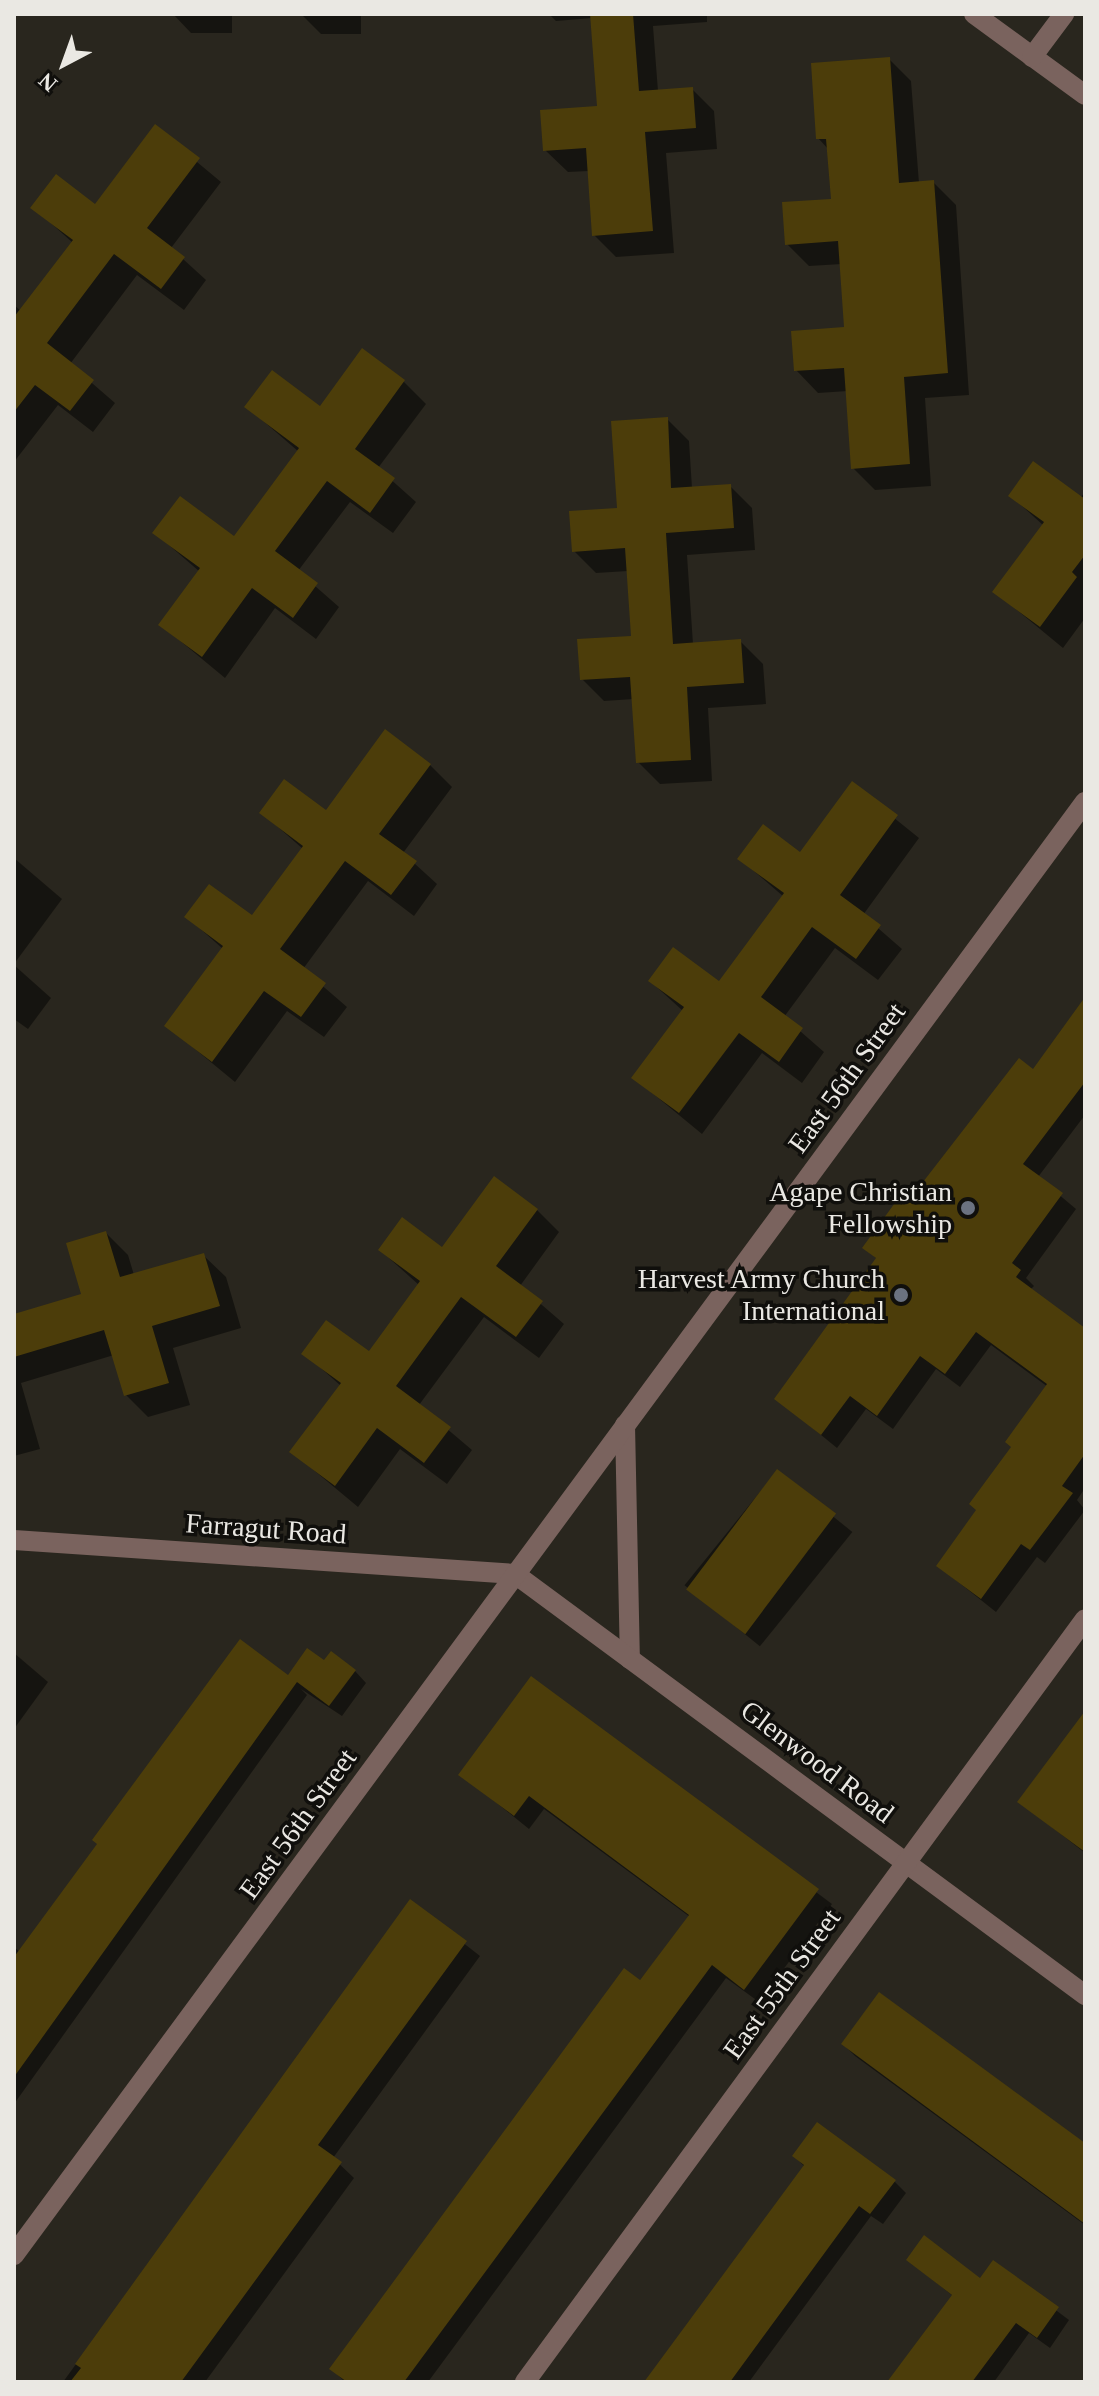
<!DOCTYPE html>
<style>
body{margin:0}
#map{position:relative;width:1099px;height:2396px;overflow:hidden;background:#29261e;font-family:Georgia,serif}
div>[style]{position:absolute}
.shadow>*{inset:0;background:#0007;transform-origin:0 0}
.building>*{inset:0;background:#4c3d0a;transform-origin:0 0}
.street>*{height:20px;margin:-10px;padding:0 10px;transform-origin:10px;border-radius:10px;background:#7a635e}
.dots>*{width:22px;height:22px;translate:-50% -50%;box-sizing:border-box;border:4px solid #100f0c;border-radius:50%}
span{translate:-50% -50%;white-space:nowrap;text-align:center;line-height:1.15;-webkit-text-stroke:7px #100f0c;paint-order:stroke}
.street-label{font-size:28px;color:#eae8e3}
.poi-label{font-size:28px;color:#eae8e3}
.right{translate:-100% -50%;text-align:right}
.frame{position:absolute;inset:0;border:16px solid #eae8e3;pointer-events:none}
.north{position:absolute;left:24px;top:24px;width:80px;height:80px;-webkit-text-stroke:6px #100f0c;paint-order:stroke;rotate:221deg;font-size:22px;font-weight:700;line-height:32px;text-align:center;color:#eae8e3}
.north::after{content:'';display:block;margin:auto;width:28px;height:36px;background:#eae8e3;clip-path:polygon(50% 0,100% 100%,50% 72%,0 100%)}
</style>
<div id="map">
<div class="shadow">
<div style="clip-path:polygon(173px 14px,232px 14px,232px 33px,191px 33px)"></div>
<div style="clip-path:polygon(301px 14px,361px 14px,361px 34px,321px 34px)"></div>
<div style="clip-path:polygon(549px 14px,707px 14px,707px 22px,653px 26px,658px 91px,692px 89px,714px 111px,717px 149px,666px 153px,674px 253px,616px 257px,594px 235px,589px 171px,568px 172px,545px 150px,599px 107px,592px 18px,556px 21px)"></div>
<div style="clip-path:polygon(889px 59px,911px 81px,919px 183px,933px 182px,956px 205px,969px 395px,925px 398px,931px 486px,875px 490px,853px 468px,848px 391px,818px 393px,796px 370px,846px 329px,842px 264px,809px 266px,787px 244px,833px 201px,829px 150px,818px 138px)"></div>
<div style="clip-path:polygon(155px 127px,221px 182px,171px 248px,206px 280px,184px 310px,137px 275px,70px 364px,115px 403px,93px 432px,58px 405px,14px 462px,14px 305px,21px 311px,73px 243px,33px 207px,95px 207px)"></div>
<div style="clip-path:polygon(404px 382px,426px 404px,378px 468px,416px 502px,393px 533px,350px 502px,298px 571px,339px 607px,316px 639px,275px 608px,225px 678px,161px 625px,200px 572px,155px 533px,235px 539px,299px 452px,247px 407px,320px 408px)"></div>
<div style="clip-path:polygon(667px 419px,689px 441px,692px 488px,730px 486px,752px 508px,755px 550px,687px 555px,693px 644px,740px 641px,763px 664px,766px 704px,708px 708px,712px 781px,660px 784px,638px 762px,634px 699px,604px 701px,582px 679px,633px 638px,628px 571px,596px 573px,574px 551px,619px 509px)"></div>
<div style="clip-path:polygon(1085px 492px,1085px 618px,1063px 648px,995px 592px,1044px 526px,1010px 495px,1080px 498px)"></div>
<div style="clip-path:polygon(430px 765px,452px 787px,403px 853px,437px 884px,414px 916px,368px 881px,303px 969px,347px 1007px,324px 1037px,287px 1011px,235px 1082px,167px 1026px,223px 949px,187px 917px,252px 918px,303px 849px,262px 813px,327px 813px)"></div>
<div style="clip-path:polygon(852px 784px,919px 838px,863px 915px,902px 949px,878px 980px,835px 948px,784px 1017px,824px 1052px,802px 1083px,762px 1053px,702px 1134px,634px 1078px,683px 1011px,650px 981px,720px 984px,784px 897px,740px 859px,801px 855px)"></div>
<div style="clip-path:polygon(14px 858px,62px 899px,14px 964px)"></div>
<div style="clip-path:polygon(14px 965px,51px 998px,28px 1029px,14px 1019px)"></div>
<div style="clip-path:polygon(1085px 1002px,1085px 1115px,1038px 1177px,1076px 1209px,1026px 1278px,1034px 1286px,1030px 1290px,1085px 1331px,1085px 1488px,1077px 1500px,1085px 1510px,1045px 1563px,1037px 1557px,996px 1612px,938px 1566px,978px 1510px,1048px 1387px,991px 1345px,960px 1387px,936px 1369px,893px 1429px,866px 1409px,837px 1448px,777px 1399px,878px 1260px,865px 1247px,1033px 1072px)"></div>
<div style="clip-path:polygon(537px 1210px,559px 1232px,520px 1286px,564px 1324px,539px 1358px,484px 1317px,419px 1405px,472px 1450px,447px 1484px,400px 1449px,358px 1507px,292px 1452px,341px 1386px,304px 1353px,369px 1353px,419px 1285px,380px 1250px,442px 1250px)"></div>
<div style="clip-path:polygon(106px 1233px,128px 1255px,134px 1275px,203px 1255px,226px 1277px,241px 1328px,173px 1348px,190px 1405px,148px 1417px,126px 1395px,114px 1355px,21px 1383px,40px 1449px,14px 1456px,14px 1316px,83px 1295px)"></div>
<div style="left:777px;top:1471px;width:97px;height:147px;rotate:39deg"></div>
<div style="clip-path:polygon(14px 1653px,48px 1682px,14px 1729px)"></div>
<div style="clip-path:polygon(324px 1663px,355px 1671px,366px 1683px,342px 1716px,301px 1689px,307px 1695px,14px 2104px,14px 1947px,20px 1952px,289px 1678px)"></div>
<div style="clip-path:polygon(532px 1679px,832px 1904px,759px 2002px,726px 1978px,428px 2382px,345px 2382px,332px 2369px,690px 1917px,544px 1809px,529px 1829px,461px 1774px)"></div>
<div style="clip-path:polygon(1085px 1714px,1085px 1853px,1020px 1802px)"></div>
<div style="clip-path:polygon(411px 1902px,480px 1956px,333px 2158px,354px 2178px,205px 2382px,63px 2382px)"></div>
<div style="clip-path:polygon(843px 2044px,1085px 2145px,1085px 2225px,855px 2056px)"></div>
<div style="clip-path:polygon(794px 2156px,895px 2182px,906px 2193px,883px 2224px,871px 2216px,749px 2382px,647px 2382px,805px 2167px)"></div>
<div style="clip-path:polygon(908px 2260px,980px 2281px,993px 2263px,1069px 2320px,1050px 2348px,1029px 2333px,994px 2382px,889px 2382px,953px 2296px)"></div>
</div>
<div class="building">
<div style="clip-path:polygon(590px 14px,633px 14px,639px 91px,693px 87px,696px 128px,645px 132px,653px 231px,592px 236px,586px 148px,543px 151px,540px 110px,597px 106px)"></div>
<div style="clip-path:polygon(890px 57px,899px 183px,934px 180px,948px 373px,904px 377px,910px 464px,851px 469px,844px 368px,794px 371px,791px 331px,844px 327px,838px 241px,785px 245px,782px 202px,831px 199px,826px 139px,816px 139px,811px 63px)"></div>
<div style="clip-path:polygon(155px 124px,200px 158px,147px 228px,185px 257px,161px 289px,114px 254px,47px 343px,94px 380px,70px 411px,35px 385px,14px 412px,14px 317px,73px 240px,30px 208px,56px 174px,95px 204px)"></div>
<div style="clip-path:polygon(362px 348px,405px 380px,355px 449px,395px 478px,370px 513px,327px 481px,275px 551px,318px 583px,293px 618px,252px 588px,202px 657px,158px 625px,200px 568px,152px 533px,180px 496px,234px 536px,299px 448px,244px 407px,272px 370px,320px 406px)"></div>
<div style="clip-path:polygon(668px 417px,671px 488px,731px 484px,734px 528px,666px 533px,673px 644px,741px 639px,744px 683px,687px 687px,691px 760px,636px 763px,630px 677px,580px 680px,577px 639px,631px 636px,625px 548px,572px 552px,569px 511px,617px 508px,611px 421px)"></div>
<div style="clip-path:polygon(1033px 461px,1085px 499px,1085px 555px,1072px 572px,1077px 577px,1040px 627px,992px 592px,1044px 522px,1008px 496px)"></div>
<div style="clip-path:polygon(385px 729px,431px 764px,379px 834px,417px 861px,391px 895px,345px 861px,280px 949px,326px 983px,301px 1017px,264px 991px,212px 1062px,164px 1026px,223px 946px,184px 917px,209px 884px,252px 915px,303px 846px,259px 813px,284px 779px,326px 810px)"></div>
<div style="clip-path:polygon(852px 781px,898px 815px,840px 895px,881px 925px,856px 959px,812px 927px,761px 997px,803px 1028px,779px 1062px,739px 1033px,679px 1113px,631px 1078px,684px 1007px,648px 981px,673px 947px,719px 981px,784px 893px,737px 859px,763px 824px,800px 852px)"></div>
<div style="clip-path:polygon(1085px 997px,1085px 1082px,1023px 1164px,1063px 1193px,1012px 1263px,1021px 1270px,1016px 1277px,1085px 1328px,1085px 1454px,1062px 1486px,1073px 1493px,1030px 1550px,1021px 1544px,981px 1599px,936px 1566px,976px 1510px,969px 1504px,1011px 1447px,1005px 1442px,1047px 1384px,976px 1332px,945px 1374px,920px 1356px,877px 1416px,850px 1396px,821px 1435px,774px 1399px,876px 1258px,862px 1248px,908px 1185px,916px 1191px,1019px 1058px,1033px 1069px)"></div>
<div style="clip-path:polygon(494px 1176px,538px 1209px,496px 1266px,543px 1301px,516px 1337px,461px 1297px,396px 1386px,451px 1427px,424px 1463px,377px 1428px,335px 1486px,289px 1452px,341px 1383px,301px 1354px,326px 1320px,369px 1351px,420px 1281px,378px 1250px,402px 1217px,442px 1247px)"></div>
<div style="clip-path:polygon(106px 1231px,120px 1277px,204px 1253px,220px 1306px,152px 1326px,169px 1383px,124px 1396px,104px 1330px,14px 1357px,14px 1314px,81px 1294px,66px 1243px)"></div>
<div style="left:777px;top:1469px;width:74px;height:151px;rotate:37deg"></div>
<div style="clip-path:polygon(240px 1639px,288px 1675px,307px 1648px,324px 1660px,331px 1651px,356px 1670px,329px 1706px,289px 1676px,297px 1682px,14px 2077px,14px 1957px,97px 1844px,92px 1840px)"></div>
<div style="clip-path:polygon(531px 1676px,819px 1889px,744px 1990px,712px 1965px,404px 2382px,347px 2382px,329px 2369px,366px 2319px,624px 1968px,640px 1980px,689px 1915px,529px 1796px,514px 1816px,458px 1775px)"></div>
<div style="clip-path:polygon(1085px 1711px,1085px 1852px,1017px 1802px)"></div>
<div style="clip-path:polygon(410px 1899px,467px 1941px,318px 2145px,342px 2162px,181px 2382px,70px 2382px,81px 2368px,75px 2364px)"></div>
<div style="clip-path:polygon(879px 1992px,1085px 2143px,1085px 2224px,841px 2044px)"></div>
<div style="clip-path:polygon(817px 2122px,896px 2180px,870px 2214px,859px 2206px,730px 2382px,644px 2382px,804px 2165px,792px 2156px)"></div>
<div style="clip-path:polygon(924px 2235px,980px 2278px,993px 2260px,1059px 2307px,1037px 2338px,1016px 2323px,972px 2382px,887px 2382px,952px 2295px,906px 2260px)"></div>
</div>
<div class="street">
<div style="left:974px;top:14px;width:137px;rotate:36.1deg"></div>
<div style="left:1032px;top:57px;width:54px;rotate:-53.3deg"></div>
<div style="left:625px;top:1425px;width:234px;rotate:88.8deg"></div>
<div style="left:14px;top:1540px;width:502px;rotate:3.88deg"></div>
<div style="left:515px;top:1574px;width:709px;rotate:36.45deg"></div>
<div style="left:14px;top:2255px;width:1805px;rotate:-53.61deg"></div>
<div style="left:525px;top:2382px;width:946px;rotate:-53.72deg"></div>
</div>
<div class="dots">
<div style="left:968px;top:1208px;background:#6b7280"></div>
<div style="left:901px;top:1295px;background:#6b7280"></div>
</div>
<div class="street-label">
<span style="left:847px;top:1078px;rotate:-54deg">East 56th Street</span>
<span style="left:266px;top:1529px;rotate:4deg">Farragut Road</span>
<span style="left:817px;top:1762px;rotate:37deg">Glenwood Road</span>
<span style="left:298px;top:1824px;rotate:-54deg">East 56th Street</span>
<span style="left:782px;top:1984px;rotate:-54deg">East 55th Street</span>
</div>
<div class="poi-label">
<span class="right" style="left:952px;top:1208px">Agape Christian<br>Fellowship</span>
<span class="right" style="left:885px;top:1295px">Harvest Army Church<br>International</span>
</div>
<div class="frame"></div>
<div class="north">N</div>
</div>
